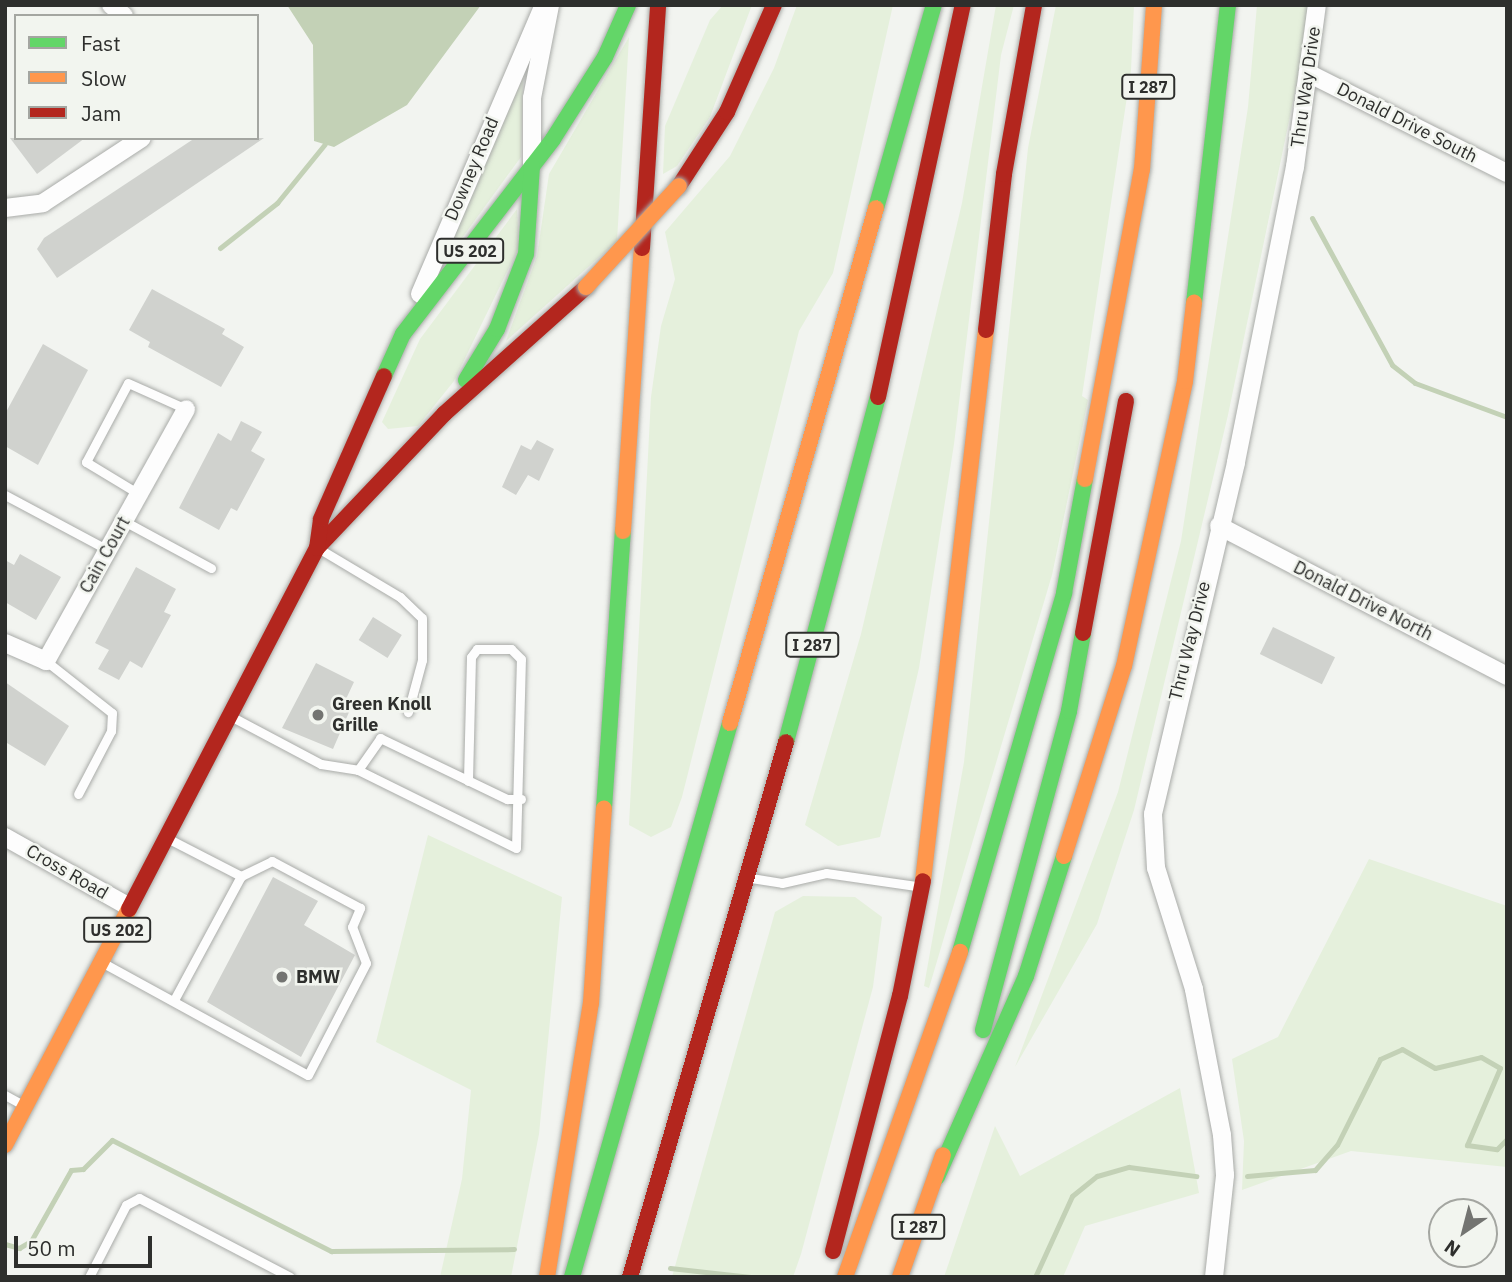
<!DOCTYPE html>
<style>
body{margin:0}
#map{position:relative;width:1512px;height:1282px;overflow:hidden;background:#f2f4f0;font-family:"IBM Plex Sans",sans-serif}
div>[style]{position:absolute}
.green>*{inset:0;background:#e5f0dc}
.water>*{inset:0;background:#c3d1b6}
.stream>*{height:5px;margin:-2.5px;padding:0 2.5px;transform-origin:2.5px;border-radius:2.5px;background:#c3d1b6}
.building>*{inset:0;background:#d0d2ce;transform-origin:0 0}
.roads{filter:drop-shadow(0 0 2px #a9aba8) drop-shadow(0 0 2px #a9aba8)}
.lane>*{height:9px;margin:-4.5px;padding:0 4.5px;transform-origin:4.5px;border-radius:4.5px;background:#fdfdfd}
.street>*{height:18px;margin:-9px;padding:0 9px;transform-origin:9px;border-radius:9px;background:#fdfdfd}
.fast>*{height:16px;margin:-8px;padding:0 8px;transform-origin:8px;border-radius:8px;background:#63d668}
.slow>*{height:16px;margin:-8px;padding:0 8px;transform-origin:8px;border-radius:8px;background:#ff974d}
.jam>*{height:16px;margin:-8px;padding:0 8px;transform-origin:8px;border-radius:8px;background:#b3261e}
.bridges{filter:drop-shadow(0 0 2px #a9aba8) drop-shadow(0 0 2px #a9aba8)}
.slow-bridge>*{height:16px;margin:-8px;padding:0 8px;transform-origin:8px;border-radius:8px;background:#ff974d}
.dots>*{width:19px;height:19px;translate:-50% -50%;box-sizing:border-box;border:4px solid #f2f5ef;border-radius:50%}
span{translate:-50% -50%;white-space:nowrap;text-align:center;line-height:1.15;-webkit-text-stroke:5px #f2f5ef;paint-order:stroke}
.shield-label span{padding:2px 5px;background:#f2f5ef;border:2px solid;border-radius:5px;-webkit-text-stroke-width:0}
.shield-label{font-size:16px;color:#2e2f2d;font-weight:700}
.street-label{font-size:18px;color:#2e2f2d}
.poi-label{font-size:18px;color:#2e2f2d;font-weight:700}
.left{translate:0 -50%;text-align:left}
.frame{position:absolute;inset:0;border:7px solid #2e2f2d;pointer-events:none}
.legend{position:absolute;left:14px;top:14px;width:245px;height:126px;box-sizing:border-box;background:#f2f5ef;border:2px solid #a4a6a1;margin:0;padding:9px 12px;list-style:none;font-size:21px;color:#2e2f2d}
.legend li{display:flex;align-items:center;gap:14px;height:35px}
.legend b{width:35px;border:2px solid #a4a6a1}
.north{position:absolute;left:1428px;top:1198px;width:70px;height:70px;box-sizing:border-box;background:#f2f5ef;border:2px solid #a4a6a1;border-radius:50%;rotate:215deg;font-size:19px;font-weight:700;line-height:28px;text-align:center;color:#2e2f2d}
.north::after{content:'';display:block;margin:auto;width:24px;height:32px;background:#737471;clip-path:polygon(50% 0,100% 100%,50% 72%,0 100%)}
.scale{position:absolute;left:14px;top:1236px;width:138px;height:32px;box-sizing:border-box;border:4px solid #2e2f2d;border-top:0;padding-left:9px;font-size:21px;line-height:24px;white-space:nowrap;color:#2e2f2d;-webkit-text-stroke:5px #f2f5ef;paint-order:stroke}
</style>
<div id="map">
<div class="green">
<div style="clip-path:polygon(723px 5px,752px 5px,710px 117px,677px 166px,663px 174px,665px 126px,710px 20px)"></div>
<div style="clip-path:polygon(797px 5px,893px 5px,833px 273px,799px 331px,682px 797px,671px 827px,651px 837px,629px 825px,651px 397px,661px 326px,675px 279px,665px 232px,730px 156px,774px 68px)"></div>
<div style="clip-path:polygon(996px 5px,1014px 5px,1001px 55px,954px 444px,919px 668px,880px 837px,838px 846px,805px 825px,861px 634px,962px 203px)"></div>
<div style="clip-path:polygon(1056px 5px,1134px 5px,1131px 70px,1082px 396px,1088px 400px,1052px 575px,929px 988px,924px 986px,964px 762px,1028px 148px)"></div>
<div style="clip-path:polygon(1257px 5px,1313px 5px,1228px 415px,1134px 810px,1097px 924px,1015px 1067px,1118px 792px,1181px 541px,1248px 107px)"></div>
<div style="clip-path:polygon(629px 37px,617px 241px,506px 341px,537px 256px,549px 174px)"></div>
<div style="clip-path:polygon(523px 78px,521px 157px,438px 271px)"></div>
<div style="clip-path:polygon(517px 209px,519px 247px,454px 381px,418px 426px,388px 429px,382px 422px,420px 339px)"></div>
<div style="clip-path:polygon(428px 835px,562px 897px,539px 1134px,511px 1277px,440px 1277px,462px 1179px,471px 1090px,376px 1042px)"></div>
<div style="clip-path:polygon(1369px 859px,1507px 906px,1507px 1167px,1351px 1151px,1242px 1190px,1244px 1141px,1232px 1059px,1278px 1037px)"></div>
<div style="clip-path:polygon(803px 896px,855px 897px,882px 917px,873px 987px,801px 1254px,793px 1277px,672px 1277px,775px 912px)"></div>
<div style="clip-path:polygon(1180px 1088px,1199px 1193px,1085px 1226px,1063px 1277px,944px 1277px,995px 1126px,1020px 1176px)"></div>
</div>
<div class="water">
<div style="clip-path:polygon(287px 5px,481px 5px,407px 105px,334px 147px,314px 141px,313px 45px)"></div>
</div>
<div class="stream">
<div style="left:1312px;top:218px;width:167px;rotate:61.4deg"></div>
<div style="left:1392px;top:365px;width:29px;rotate:38deg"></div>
<div style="left:1415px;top:383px;width:98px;rotate:20.3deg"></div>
<div style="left:220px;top:248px;width:73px;rotate:-38.3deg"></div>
<div style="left:277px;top:203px;width:76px;rotate:-50.9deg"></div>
<div style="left:1247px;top:1176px;width:68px;rotate:-5deg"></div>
<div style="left:1315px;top:1170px;width:33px;rotate:-49deg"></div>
<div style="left:1337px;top:1145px;width:96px;rotate:-63.4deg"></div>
<div style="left:1380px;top:1059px;width:24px;rotate:-24deg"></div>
<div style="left:1402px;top:1049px;width:38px;rotate:30deg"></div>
<div style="left:1435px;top:1068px;width:47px;rotate:-13.4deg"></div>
<div style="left:1481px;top:1057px;width:22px;rotate:30deg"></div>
<div style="left:1500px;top:1068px;width:84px;rotate:113.2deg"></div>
<div style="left:1467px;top:1145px;width:30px;rotate:8deg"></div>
<div style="left:1497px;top:1149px;width:14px;rotate:-45deg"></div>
<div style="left:5px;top:1244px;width:15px;rotate:16deg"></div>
<div style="left:19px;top:1248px;width:14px;rotate:-30deg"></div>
<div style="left:31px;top:1241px;width:81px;rotate:-60.6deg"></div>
<div style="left:71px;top:1170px;width:12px;rotate:-5deg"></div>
<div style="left:83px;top:1169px;width:41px;rotate:-45deg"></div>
<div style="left:112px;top:1140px;width:246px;rotate:26.9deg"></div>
<div style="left:331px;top:1251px;width:183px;rotate:-0.6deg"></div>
<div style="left:670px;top:1268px;width:81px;rotate:6.4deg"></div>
<div style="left:1035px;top:1277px;width:89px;rotate:-65.4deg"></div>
<div style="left:1072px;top:1196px;width:32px;rotate:-39deg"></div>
<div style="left:1097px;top:1176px;width:33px;rotate:-16deg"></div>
<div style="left:1129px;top:1167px;width:68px;rotate:7.7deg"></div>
</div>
<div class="building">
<div style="clip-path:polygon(10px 138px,85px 138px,37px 174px)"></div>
<div style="clip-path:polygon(195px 138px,264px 138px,57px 278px,37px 249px,44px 238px)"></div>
<div style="clip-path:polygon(152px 289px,225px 329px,222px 334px,244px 347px,221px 387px,148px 347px,150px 342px,129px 330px)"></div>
<div style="clip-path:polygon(43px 344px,88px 370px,38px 465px,5px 446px,5px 414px)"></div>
<div style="clip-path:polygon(241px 421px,262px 432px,251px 451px,265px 459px,237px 511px,231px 508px,219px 530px,179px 508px,218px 433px,231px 441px)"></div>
<div style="clip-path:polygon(537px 440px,554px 449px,539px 481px,528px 475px,516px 495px,502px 487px,521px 445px,531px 450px)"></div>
<div style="clip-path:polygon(20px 554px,61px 577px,36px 620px,5px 602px,5px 560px,14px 565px)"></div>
<div style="clip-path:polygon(136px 567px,176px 589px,164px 612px,171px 615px,142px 668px,130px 661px,119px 680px,98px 669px,109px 650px,95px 643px)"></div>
<div style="left:373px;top:617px;width:34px;height:27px;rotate:32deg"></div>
<div style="left:1273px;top:627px;width:69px;height:30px;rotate:26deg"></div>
<div style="clip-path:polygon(316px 663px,354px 682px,346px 699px,353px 703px,333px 749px,282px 728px)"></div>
<div style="clip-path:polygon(5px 682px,69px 726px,45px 766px,7px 743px)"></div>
<div style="clip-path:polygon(273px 877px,318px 901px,304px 925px,355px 955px,301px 1057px,207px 1002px)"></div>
</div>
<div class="roads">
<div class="lane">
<div style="left:139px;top:494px;width:62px;rotate:-148.9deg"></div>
<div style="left:86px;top:462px;width:89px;rotate:-62deg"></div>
<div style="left:128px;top:383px;width:64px;rotate:24.1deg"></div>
<div style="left:5px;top:495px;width:117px;rotate:28.1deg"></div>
<div style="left:124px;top:521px;width:99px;rotate:28.4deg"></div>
<div style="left:323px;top:551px;width:90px;rotate:30.9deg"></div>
<div style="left:400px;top:597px;width:30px;rotate:44deg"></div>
<div style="left:422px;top:618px;width:42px;rotate:90deg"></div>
<div style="left:422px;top:660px;width:54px;rotate:105.1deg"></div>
<div style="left:46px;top:661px;width:84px;rotate:38.2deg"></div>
<div style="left:112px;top:713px;width:18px;rotate:93deg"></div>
<div style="left:111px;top:731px;width:71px;rotate:117.6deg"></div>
<div style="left:236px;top:719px;width:96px;rotate:27.9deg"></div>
<div style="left:321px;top:764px;width:37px;rotate:9deg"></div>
<div style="left:358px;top:770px;width:176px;rotate:26.3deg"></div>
<div style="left:516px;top:848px;width:189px;rotate:-88.5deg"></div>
<div style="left:521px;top:659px;width:14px;rotate:-135deg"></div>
<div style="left:511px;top:649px;width:34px;rotate:180deg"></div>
<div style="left:477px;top:649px;width:10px;rotate:127deg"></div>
<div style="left:471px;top:657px;width:124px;rotate:91.4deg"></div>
<div style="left:358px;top:770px;width:39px;rotate:-55deg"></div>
<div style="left:380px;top:738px;width:141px;rotate:25.7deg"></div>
<div style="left:507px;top:799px;width:14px"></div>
<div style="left:171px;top:840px;width:79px;rotate:27.2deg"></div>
<div style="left:751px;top:878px;width:31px;rotate:9deg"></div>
<div style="left:782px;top:883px;width:45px;rotate:-12.8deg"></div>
<div style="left:826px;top:873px;width:91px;rotate:8.2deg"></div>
<div style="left:105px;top:964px;width:231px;rotate:28.7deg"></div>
<div style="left:308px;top:1075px;width:126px;rotate:-62.6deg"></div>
<div style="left:366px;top:963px;width:39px;rotate:-111deg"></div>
<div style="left:352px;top:927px;width:21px;rotate:-67deg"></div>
<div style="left:360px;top:908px;width:100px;rotate:-151.9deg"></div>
<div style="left:272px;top:861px;width:34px;rotate:154deg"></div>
<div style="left:241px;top:876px;width:141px;rotate:118.4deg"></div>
<div style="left:5px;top:1095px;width:18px;rotate:29deg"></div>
<div style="left:89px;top:1277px;width:81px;rotate:-62.8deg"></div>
<div style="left:126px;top:1205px;width:15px;rotate:-28deg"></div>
<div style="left:139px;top:1198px;width:170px;rotate:27.6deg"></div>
</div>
<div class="street">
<div style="left:111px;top:5px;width:17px;rotate:40deg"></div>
<div style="left:1308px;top:73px;width:223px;rotate:26.7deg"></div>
<div style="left:532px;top:163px;width:65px;rotate:-90deg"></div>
<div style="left:532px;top:98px;width:95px;rotate:-79deg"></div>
<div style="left:5px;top:208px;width:38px;rotate:-7deg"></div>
<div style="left:43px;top:203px;width:118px;rotate:-33.3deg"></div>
<div style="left:420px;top:294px;width:314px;rotate:-66.8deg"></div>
<div style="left:1219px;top:526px;width:325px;rotate:27.5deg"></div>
<div style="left:5px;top:643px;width:45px;rotate:23.7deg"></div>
<div style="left:46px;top:661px;width:288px;rotate:-60.9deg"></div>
<div style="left:5px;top:837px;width:142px;rotate:29.4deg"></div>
<div style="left:1214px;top:1277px;width:103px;rotate:-83.8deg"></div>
<div style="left:1225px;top:1175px;width:40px;rotate:-94.3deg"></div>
<div style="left:1222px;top:1135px;width:149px;rotate:-100.9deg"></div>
<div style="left:1194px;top:989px;width:127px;rotate:-107.4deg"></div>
<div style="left:1156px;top:868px;width:54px;rotate:-93.2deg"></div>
<div style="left:1153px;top:814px;width:362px;rotate:-76.7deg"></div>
<div style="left:1236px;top:462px;width:301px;rotate:-78.7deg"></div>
<div style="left:1295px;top:167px;width:163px;rotate:-82.3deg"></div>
</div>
<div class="fast">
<div style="left:876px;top:208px;width:211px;rotate:-74.1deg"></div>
<div style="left:1194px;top:303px;width:300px;rotate:-83.5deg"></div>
<div style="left:384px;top:376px;width:46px;rotate:-65.7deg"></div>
<div style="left:403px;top:334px;width:246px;rotate:-52.4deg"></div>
<div style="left:553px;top:139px;width:97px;rotate:-57.6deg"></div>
<div style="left:605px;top:57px;width:57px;rotate:-66.1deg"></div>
<div style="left:466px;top:380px;width:60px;rotate:-58.7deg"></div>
<div style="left:497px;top:329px;width:80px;rotate:-68.9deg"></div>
<div style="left:526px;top:254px;width:88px;rotate:-86.1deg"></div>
<div style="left:786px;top:742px;width:357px;rotate:-75.1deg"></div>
<div style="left:604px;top:808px;width:278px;rotate:-86.1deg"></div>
<div style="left:960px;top:952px;width:374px;rotate:-73.8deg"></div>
<div style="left:1064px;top:593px;width:116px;rotate:-79.6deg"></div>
<div style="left:983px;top:1030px;width:330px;rotate:-74.9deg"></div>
<div style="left:1069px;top:711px;width:79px;rotate:-79.8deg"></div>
<div style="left:937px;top:1177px;width:220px;rotate:-66.1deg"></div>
<div style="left:1026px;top:976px;width:126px;rotate:-72.4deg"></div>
<div style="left:572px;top:1277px;width:576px;rotate:-74.08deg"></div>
</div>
<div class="slow">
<div style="left:1085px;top:479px;width:315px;rotate:-79.6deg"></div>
<div style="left:1142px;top:169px;width:164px;rotate:-85.8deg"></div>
<div style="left:623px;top:531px;width:284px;rotate:-86.2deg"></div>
<div style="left:730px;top:723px;width:535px;rotate:-74.17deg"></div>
<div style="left:1064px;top:856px;width:199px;rotate:-72.5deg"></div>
<div style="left:1124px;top:666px;width:291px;rotate:-77.9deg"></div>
<div style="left:1185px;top:381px;width:79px;rotate:-83.4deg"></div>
<div style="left:923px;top:881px;width:555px;rotate:-83.48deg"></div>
<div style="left:5px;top:1145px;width:267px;rotate:-62.3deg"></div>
<div style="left:547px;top:1277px;width:278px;rotate:-80.9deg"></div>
<div style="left:591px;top:1003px;width:195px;rotate:-86.2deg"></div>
<div style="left:845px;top:1277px;width:345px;rotate:-70.5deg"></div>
<div style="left:900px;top:1277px;width:129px;rotate:-70.6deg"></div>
</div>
<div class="jam">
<div style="left:679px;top:186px;width:88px;rotate:-57deg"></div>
<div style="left:727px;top:112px;width:117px;rotate:-66.3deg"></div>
<div style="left:642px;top:248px;width:244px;rotate:-86.2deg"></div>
<div style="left:986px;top:330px;width:157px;rotate:-83.4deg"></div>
<div style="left:1004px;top:174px;width:172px;rotate:-79.9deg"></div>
<div style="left:878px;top:397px;width:401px;rotate:-77.8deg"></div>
<div style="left:317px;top:548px;width:185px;rotate:-46.5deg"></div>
<div style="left:444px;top:414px;width:191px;rotate:-41.8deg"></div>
<div style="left:1083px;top:633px;width:236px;rotate:-79.5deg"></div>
<div style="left:129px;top:909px;width:407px;rotate:-62.5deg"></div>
<div style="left:317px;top:548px;width:29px;rotate:-82deg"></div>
<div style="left:321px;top:519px;width:156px;rotate:-66.2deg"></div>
<div style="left:833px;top:1251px;width:264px;rotate:-75.3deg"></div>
<div style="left:900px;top:996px;width:117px;rotate:-78.7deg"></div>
<div style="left:630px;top:1277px;width:557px;rotate:-73.74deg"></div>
</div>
</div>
<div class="bridges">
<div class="slow-bridge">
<div style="left:586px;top:287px;width:137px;rotate:-47.4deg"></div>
</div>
</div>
<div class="dots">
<div style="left:318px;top:715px;background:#737471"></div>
<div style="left:282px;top:977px;background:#737471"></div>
</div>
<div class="shield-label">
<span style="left:1148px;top:87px">I 287</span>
<span style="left:470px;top:251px">US 202</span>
<span style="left:812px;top:645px">I 287</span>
<span style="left:117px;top:930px">US 202</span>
<span style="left:918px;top:1227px">I 287</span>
</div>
<div class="street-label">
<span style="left:1306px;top:87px;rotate:-82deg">Thru Way Drive</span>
<span style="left:1407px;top:123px;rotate:27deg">Donald Drive South</span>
<span style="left:472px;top:169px;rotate:-67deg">Downey Road</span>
<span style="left:105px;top:555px;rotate:-61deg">Cain Court</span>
<span style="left:1363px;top:601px;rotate:27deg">Donald Drive North</span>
<span style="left:1190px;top:641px;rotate:-76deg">Thru Way Drive</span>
<span style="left:67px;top:872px;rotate:30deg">Cross Road</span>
</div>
<div class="poi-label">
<span class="left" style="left:332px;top:715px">Green Knoll<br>Grille</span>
<span class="left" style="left:296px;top:977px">BMW</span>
</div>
<div class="frame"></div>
<ul class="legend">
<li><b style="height:9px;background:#63d668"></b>Fast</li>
<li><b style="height:9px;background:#ff974d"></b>Slow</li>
<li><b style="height:9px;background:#b3261e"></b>Jam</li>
</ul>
<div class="north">N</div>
<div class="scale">50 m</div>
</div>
